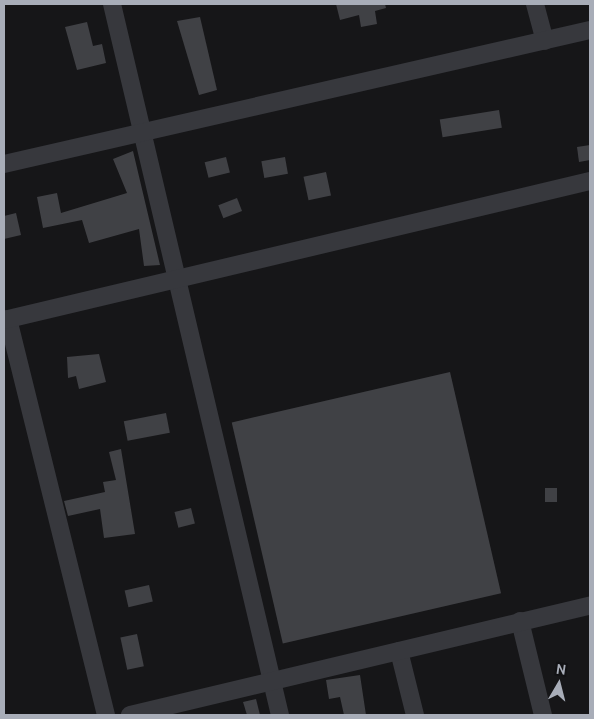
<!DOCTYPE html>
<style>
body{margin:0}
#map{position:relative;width:594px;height:719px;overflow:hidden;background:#161618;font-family:Cabin,sans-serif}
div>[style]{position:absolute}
.building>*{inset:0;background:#404145;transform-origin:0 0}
.minor>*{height:18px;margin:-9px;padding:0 9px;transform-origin:9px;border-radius:9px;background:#37383d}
span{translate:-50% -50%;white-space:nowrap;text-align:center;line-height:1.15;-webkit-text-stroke:4px #111113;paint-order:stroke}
.frame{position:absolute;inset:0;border:5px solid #a8adb8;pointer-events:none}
.north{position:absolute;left:534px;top:659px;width:50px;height:50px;-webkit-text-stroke:4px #111113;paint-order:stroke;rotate:8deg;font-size:14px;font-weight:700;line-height:20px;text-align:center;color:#a8adb8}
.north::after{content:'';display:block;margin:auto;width:18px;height:22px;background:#a8adb8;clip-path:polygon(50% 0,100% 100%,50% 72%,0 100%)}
</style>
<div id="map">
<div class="building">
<div style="clip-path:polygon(336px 4px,385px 4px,386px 8px,375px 11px,377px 24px,361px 27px,359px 15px,340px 20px)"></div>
<div style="clip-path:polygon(200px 17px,217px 90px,199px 95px,177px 21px)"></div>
<div style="clip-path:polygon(87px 22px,93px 46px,102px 44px,106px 63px,77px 70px,65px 27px)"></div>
<div style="left:499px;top:110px;width:18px;height:60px;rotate:81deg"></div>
<div style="clip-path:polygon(590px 145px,590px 160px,579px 162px,577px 147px)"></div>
<div style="clip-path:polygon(133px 151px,160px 265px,144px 266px,139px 229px,89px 243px,82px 220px,43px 228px,37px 197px,57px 193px,61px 213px,127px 193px,113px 159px)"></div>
<div style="left:226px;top:157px;width:16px;height:22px;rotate:76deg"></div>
<div style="left:285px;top:157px;width:17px;height:24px;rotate:80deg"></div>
<div style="left:326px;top:172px;width:24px;height:23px;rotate:78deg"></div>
<div style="left:237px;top:198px;width:14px;height:20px;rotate:69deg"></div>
<div style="clip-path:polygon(16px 213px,21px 235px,4px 239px,4px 216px)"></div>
<div style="clip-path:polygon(99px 354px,106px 382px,79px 389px,76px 376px,68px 378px,67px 357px)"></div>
<div style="left:450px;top:372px;width:227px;height:224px;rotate:77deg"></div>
<div style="left:166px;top:413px;width:20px;height:43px;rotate:79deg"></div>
<div style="clip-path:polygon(121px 449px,135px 534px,104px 538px,100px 509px,68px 516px,64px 501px,105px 492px,103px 482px,116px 480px,109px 452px)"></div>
<div style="left:545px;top:488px;width:12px;height:14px"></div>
<div style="left:191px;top:508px;width:16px;height:17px;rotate:76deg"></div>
<div style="left:149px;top:585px;width:17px;height:25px;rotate:77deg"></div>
<div style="left:137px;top:634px;width:33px;height:17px;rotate:78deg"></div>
<div style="clip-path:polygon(360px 675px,366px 715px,344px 715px,340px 697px,329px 699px,326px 680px)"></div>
<div style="clip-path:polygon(256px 699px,260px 715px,247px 715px,243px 702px)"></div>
</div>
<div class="minor">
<div style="left:112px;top:4px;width:731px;rotate:76.71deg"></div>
<div style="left:535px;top:4px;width:38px;rotate:75deg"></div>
<div style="left:4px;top:164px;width:601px;rotate:-12.88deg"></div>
<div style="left:8px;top:319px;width:408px;rotate:76.1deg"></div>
<div style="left:4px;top:320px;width:602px;rotate:-13.34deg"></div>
<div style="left:520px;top:621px;width:97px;rotate:76.3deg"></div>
<div style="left:399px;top:651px;width:66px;rotate:76deg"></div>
<div style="left:130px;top:715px;width:473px;rotate:-13.4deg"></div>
</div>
<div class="frame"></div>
<div class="north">N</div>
</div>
